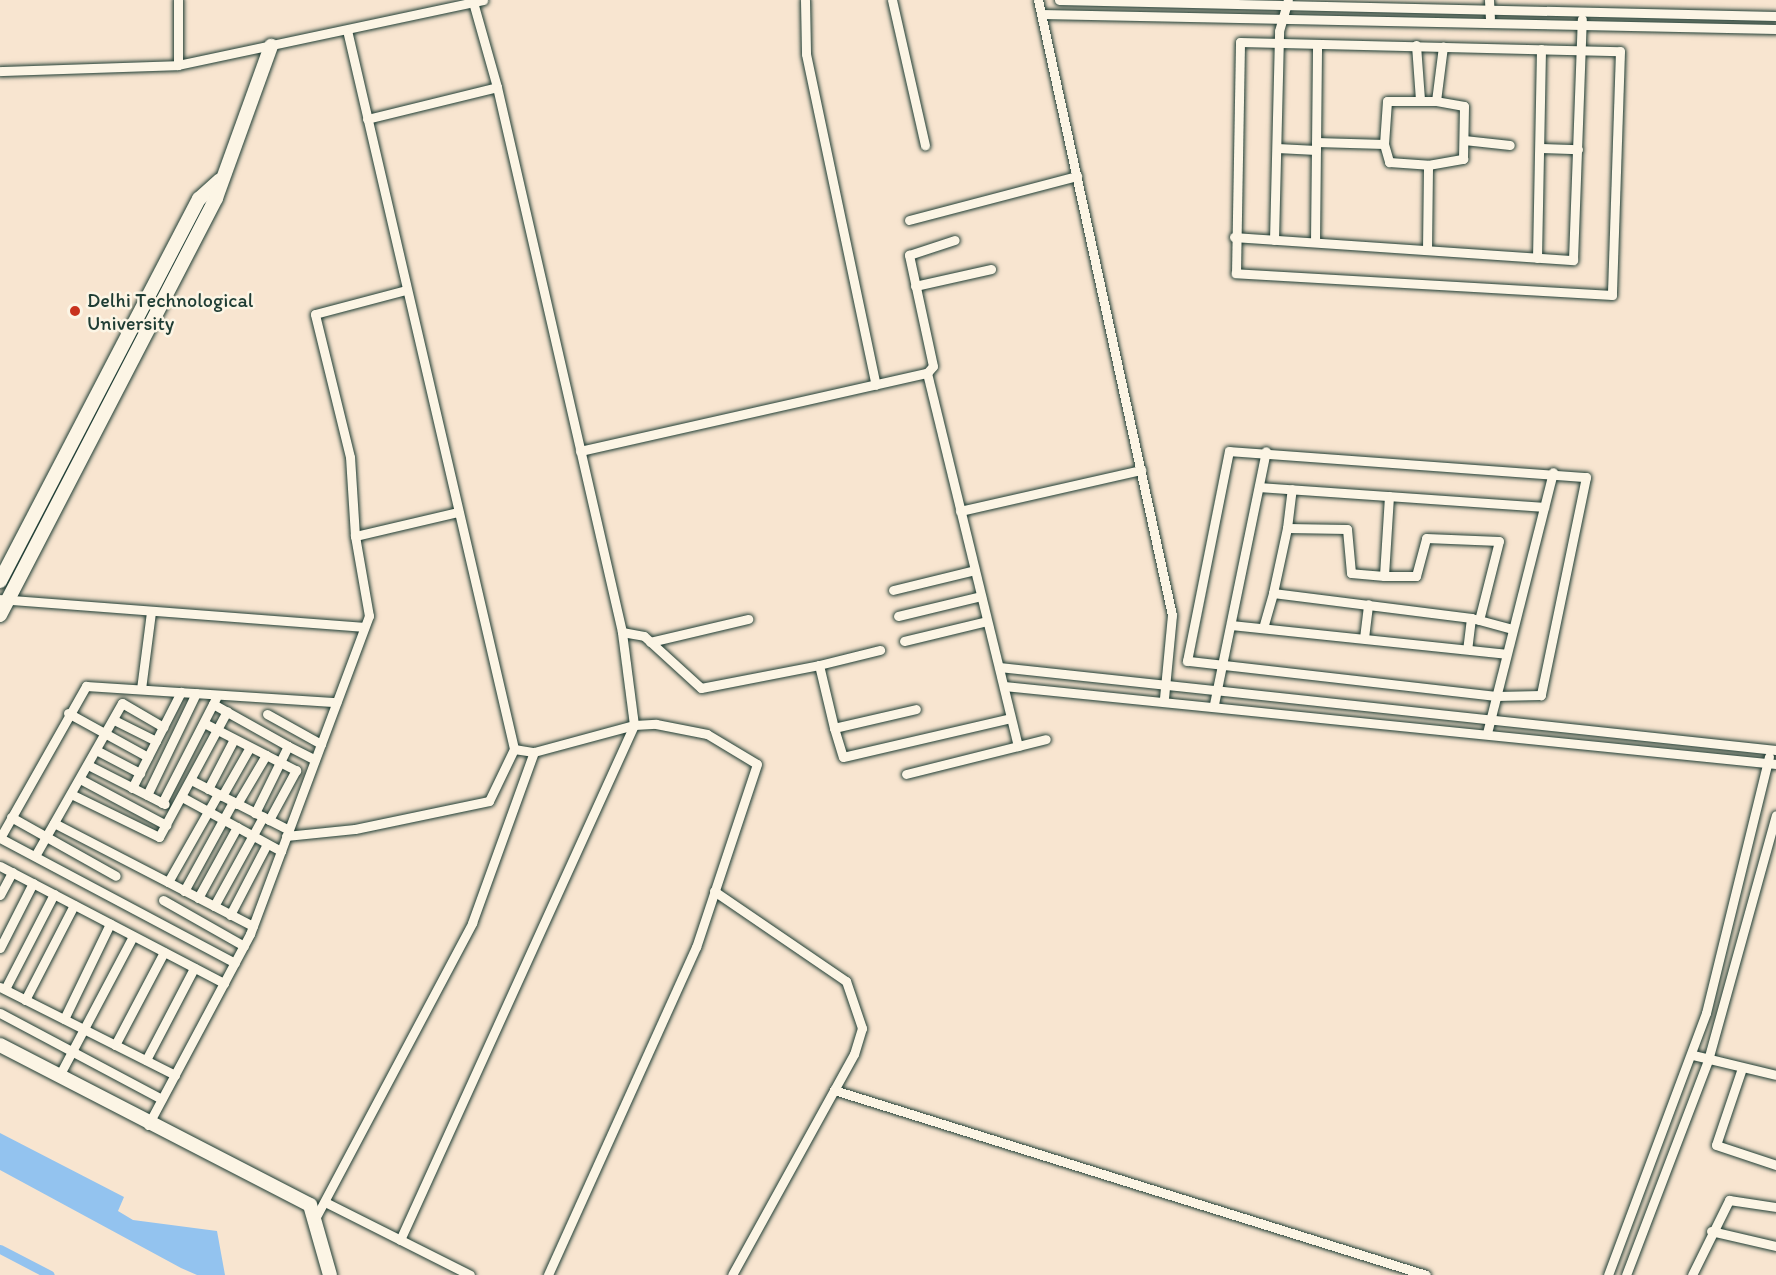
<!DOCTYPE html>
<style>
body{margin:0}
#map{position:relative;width:1776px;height:1275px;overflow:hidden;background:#f8e5d0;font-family:Itim,sans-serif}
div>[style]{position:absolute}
.water>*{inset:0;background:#93c3ef}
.canal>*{height:9px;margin:-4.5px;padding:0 4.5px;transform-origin:4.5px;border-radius:4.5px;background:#93c3ef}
.roads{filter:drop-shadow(0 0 2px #1f3d34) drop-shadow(0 0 2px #1f3d34)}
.street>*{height:9px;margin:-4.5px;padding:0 4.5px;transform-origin:4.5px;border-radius:4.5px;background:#fcf5e5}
.secondary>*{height:14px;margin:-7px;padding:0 7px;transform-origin:7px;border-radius:7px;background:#fcf5e5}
.dots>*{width:16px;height:16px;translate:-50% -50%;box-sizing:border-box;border:3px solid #fcf5e5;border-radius:50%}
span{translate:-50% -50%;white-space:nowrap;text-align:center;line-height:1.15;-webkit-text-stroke:5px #fcf5e5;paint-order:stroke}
.poi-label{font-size:20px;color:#1f3d34}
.left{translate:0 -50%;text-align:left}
</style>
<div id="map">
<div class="water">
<div style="clip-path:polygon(0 1133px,124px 1197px,118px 1211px,133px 1220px,217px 1231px,225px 1275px,197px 1275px,181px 1268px,0 1170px)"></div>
</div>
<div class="canal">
<div style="left:0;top:1249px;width:56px;rotate:27.5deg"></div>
</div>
<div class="roads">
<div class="street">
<div style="left:805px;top:0;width:54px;rotate:88.9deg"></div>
<div style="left:806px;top:54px;width:338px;rotate:78.1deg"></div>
<div style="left:892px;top:0;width:149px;rotate:77.2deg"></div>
<div style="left:1038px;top:0;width:629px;rotate:77.71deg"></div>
<div style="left:1172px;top:615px;width:83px;rotate:95.5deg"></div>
<div style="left:1059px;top:0;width:717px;rotate:1.28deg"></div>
<div style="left:1489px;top:0;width:18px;rotate:87deg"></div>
<div style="left:473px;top:2px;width:88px;rotate:74.2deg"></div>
<div style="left:1041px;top:14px;width:735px;rotate:1.17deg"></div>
<div style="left:347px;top:30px;width:738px;rotate:76.92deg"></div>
<div style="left:514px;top:749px;width:20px;rotate:9deg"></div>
<div style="left:534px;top:752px;width:104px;rotate:-15.1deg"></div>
<div style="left:634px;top:725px;width:22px;rotate:-3deg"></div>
<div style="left:656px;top:724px;width:52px;rotate:11.1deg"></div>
<div style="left:707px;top:734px;width:58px;rotate:31deg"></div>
<div style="left:757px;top:764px;width:193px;rotate:108.4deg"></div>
<div style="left:696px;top:947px;width:360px;rotate:114.3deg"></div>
<div style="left:1240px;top:42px;width:380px;rotate:1.4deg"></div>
<div style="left:1620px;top:51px;width:244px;rotate:91.9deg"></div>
<div style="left:1612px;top:295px;width:377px;rotate:-176.7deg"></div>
<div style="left:1236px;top:273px;width:231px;rotate:-89deg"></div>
<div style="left:1416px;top:45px;width:55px;rotate:85.8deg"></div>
<div style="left:178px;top:65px;width:65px;rotate:-90deg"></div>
<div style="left:0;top:71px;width:178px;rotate:-1.9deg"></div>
<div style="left:178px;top:65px;width:312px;rotate:-12deg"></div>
<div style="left:367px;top:119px;width:134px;rotate:-13.8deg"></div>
<div style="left:497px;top:87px;width:559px;rotate:77.08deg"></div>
<div style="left:622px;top:632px;width:22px;rotate:10deg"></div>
<div style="left:644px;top:636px;width:77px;rotate:42.4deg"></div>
<div style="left:701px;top:688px;width:120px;rotate:-11deg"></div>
<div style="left:819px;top:665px;width:65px;rotate:76.6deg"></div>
<div style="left:834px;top:728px;width:84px;rotate:-13deg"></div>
<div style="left:1464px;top:140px;width:46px;rotate:6.2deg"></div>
<div style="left:1316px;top:142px;width:68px;rotate:1.7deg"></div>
<div style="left:1384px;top:144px;width:43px;rotate:-86deg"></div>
<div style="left:1387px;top:101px;width:49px"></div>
<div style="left:1384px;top:144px;width:19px;rotate:74deg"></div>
<div style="left:1389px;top:162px;width:39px;rotate:4deg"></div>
<div style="left:1277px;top:148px;width:39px;rotate:3deg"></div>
<div style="left:1541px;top:148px;width:37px;rotate:2deg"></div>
<div style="left:909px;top:220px;width:174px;rotate:-14.7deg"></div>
<div style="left:1234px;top:237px;width:340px;rotate:3.9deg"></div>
<div style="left:1573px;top:260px;width:241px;rotate:-87.9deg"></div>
<div style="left:1274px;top:240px;width:209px;rotate:-88.6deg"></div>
<div style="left:1279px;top:31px;width:32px;rotate:-74deg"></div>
<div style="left:1315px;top:242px;width:198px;rotate:-89.4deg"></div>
<div style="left:1427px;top:250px;width:85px;rotate:-89.3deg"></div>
<div style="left:1428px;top:165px;width:36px;rotate:-10deg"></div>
<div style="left:1463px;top:159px;width:53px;rotate:-88.9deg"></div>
<div style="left:1464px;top:106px;width:28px;rotate:-170deg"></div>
<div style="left:1436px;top:101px;width:55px;rotate:-82.7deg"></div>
<div style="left:1537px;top:258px;width:209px;rotate:-88.9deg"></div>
<div style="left:915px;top:286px;width:78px;rotate:-12.6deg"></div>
<div style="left:927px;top:373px;width:9px;rotate:-49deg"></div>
<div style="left:933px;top:366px;width:114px;rotate:-102.2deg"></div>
<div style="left:909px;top:255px;width:48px;rotate:-18.1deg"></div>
<div style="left:580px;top:451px;width:356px;rotate:-12.7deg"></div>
<div style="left:927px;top:373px;width:384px;rotate:76.3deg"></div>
<div style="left:1229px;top:451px;width:358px;rotate:4.2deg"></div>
<div style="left:1586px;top:477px;width:223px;rotate:101.7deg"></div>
<div style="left:1541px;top:695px;width:45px;rotate:178.7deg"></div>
<div style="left:1496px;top:696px;width:311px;rotate:-173.5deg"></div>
<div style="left:1187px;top:661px;width:214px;rotate:-78.7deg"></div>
<div style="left:1259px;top:487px;width:286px;rotate:4deg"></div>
<div style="left:1389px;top:496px;width:80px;rotate:93.6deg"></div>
<div style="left:1384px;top:576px;width:33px;rotate:-175deg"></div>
<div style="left:1351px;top:573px;width:44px;rotate:-95.2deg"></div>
<div style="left:1347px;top:529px;width:60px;rotate:-179deg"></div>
<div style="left:1287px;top:528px;width:66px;rotate:102.2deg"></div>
<div style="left:1273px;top:593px;width:200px;rotate:7.2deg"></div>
<div style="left:1471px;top:618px;width:31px;rotate:97deg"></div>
<div style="left:960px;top:511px;width:186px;rotate:-12.8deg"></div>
<div style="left:1287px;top:528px;width:39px;rotate:-83deg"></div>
<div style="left:355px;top:536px;width:79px;rotate:-93.6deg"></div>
<div style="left:350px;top:457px;width:147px;rotate:-103.8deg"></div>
<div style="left:315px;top:314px;width:94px;rotate:-14.8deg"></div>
<div style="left:1384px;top:576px;width:32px"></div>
<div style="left:1416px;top:576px;width:39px;rotate:-75deg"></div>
<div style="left:1426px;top:538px;width:73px;rotate:2.4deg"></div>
<div style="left:1499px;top:541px;width:81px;rotate:104.2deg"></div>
<div style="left:1479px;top:620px;width:8px;rotate:-166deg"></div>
<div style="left:893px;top:590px;width:84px;rotate:-13.7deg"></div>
<div style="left:0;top:599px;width:365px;rotate:4.4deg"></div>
<div style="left:898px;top:616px;width:85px;rotate:-13.5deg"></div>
<div style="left:1479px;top:620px;width:34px;rotate:15deg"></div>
<div style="left:1231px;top:625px;width:276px;rotate:6deg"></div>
<div style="left:1263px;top:628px;width:36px;rotate:-74deg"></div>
<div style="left:1364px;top:638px;width:34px;rotate:-83deg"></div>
<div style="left:904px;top:641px;width:85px;rotate:-13.5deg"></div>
<div style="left:650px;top:642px;width:101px;rotate:-13.2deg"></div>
<div style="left:819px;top:665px;width:63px;rotate:-13.8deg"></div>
<div style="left:999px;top:667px;width:781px;rotate:6.1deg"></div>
<div style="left:1004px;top:686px;width:776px;rotate:5.77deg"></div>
<div style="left:141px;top:689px;width:78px;rotate:-82.6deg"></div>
<div style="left:213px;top:704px;width:86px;rotate:29.2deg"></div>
<div style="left:288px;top:746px;width:75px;rotate:116.2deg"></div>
<div style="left:1214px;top:704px;width:258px;rotate:-78.4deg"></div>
<div style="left:68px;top:713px;width:91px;rotate:28.8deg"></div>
<div style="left:267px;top:714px;width:62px;rotate:29.1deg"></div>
<div style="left:114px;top:720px;width:47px;rotate:26.6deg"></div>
<div style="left:204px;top:723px;width:70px;rotate:27.3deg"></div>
<div style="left:266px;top:755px;width:57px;rotate:120.6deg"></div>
<div style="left:834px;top:728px;width:30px;rotate:73deg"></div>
<div style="left:843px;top:757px;width:172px;rotate:-13.1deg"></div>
<div style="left:1487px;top:733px;width:269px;rotate:-75.8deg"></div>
<div style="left:288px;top:746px;width:30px;rotate:27deg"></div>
<div style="left:96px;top:750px;width:50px;rotate:27.6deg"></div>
<div style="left:266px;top:755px;width:34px;rotate:27deg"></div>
<div style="left:296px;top:770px;width:57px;rotate:118.4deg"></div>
<div style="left:88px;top:765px;width:86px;rotate:26.9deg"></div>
<div style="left:906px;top:774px;width:144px;rotate:-14deg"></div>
<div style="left:80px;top:779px;width:98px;rotate:28.1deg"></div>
<div style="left:191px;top:780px;width:110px;rotate:27deg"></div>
<div style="left:132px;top:788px;width:108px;rotate:-63deg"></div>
<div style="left:208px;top:789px;width:56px;rotate:-62.5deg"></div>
<div style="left:71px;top:794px;width:98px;rotate:26deg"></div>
<div style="left:159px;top:837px;width:143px;rotate:-61.6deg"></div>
<div style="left:147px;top:795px;width:113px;rotate:-64.3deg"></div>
<div style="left:222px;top:796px;width:56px;rotate:-60.3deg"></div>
<div style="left:182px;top:797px;width:113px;rotate:28.6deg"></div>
<div style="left:162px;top:803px;width:118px;rotate:-62.8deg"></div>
<div style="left:11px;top:817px;width:120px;rotate:29.3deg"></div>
<div style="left:54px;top:823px;width:224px;rotate:27.4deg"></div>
<div style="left:286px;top:836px;width:69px;rotate:-5.8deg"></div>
<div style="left:355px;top:829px;width:137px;rotate:-11.8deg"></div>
<div style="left:489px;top:801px;width:58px;rotate:-64.3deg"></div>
<div style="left:0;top:838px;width:175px;rotate:-60.5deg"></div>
<div style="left:86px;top:686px;width:251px;rotate:3.7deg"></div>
<div style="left:0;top:838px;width:266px;rotate:28deg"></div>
<div style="left:35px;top:856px;width:176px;rotate:-60.4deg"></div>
<div style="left:122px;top:703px;width:48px;rotate:30.3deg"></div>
<div style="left:0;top:866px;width:253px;rotate:27.6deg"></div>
<div style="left:168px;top:882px;width:101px;rotate:-60.4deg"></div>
<div style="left:184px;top:891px;width:102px;rotate:-61.2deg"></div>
<div style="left:714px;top:891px;width:160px;rotate:34.3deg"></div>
<div style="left:846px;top:981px;width:50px;rotate:71.2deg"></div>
<div style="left:862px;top:1028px;width:27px;rotate:107deg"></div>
<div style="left:854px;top:1054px;width:252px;rotate:118.9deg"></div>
<div style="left:0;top:895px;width:26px;rotate:-62deg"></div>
<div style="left:198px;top:898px;width:81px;rotate:-61.2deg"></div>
<div style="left:163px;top:900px;width:93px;rotate:29.6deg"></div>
<div style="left:214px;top:906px;width:102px;rotate:-61.2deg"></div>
<div style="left:230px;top:915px;width:80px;rotate:-62.5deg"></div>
<div style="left:0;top:948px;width:73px;rotate:-63.1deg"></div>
<div style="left:0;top:987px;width:196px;rotate:26.7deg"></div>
<div style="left:5px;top:989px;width:107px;rotate:-62.7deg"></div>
<div style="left:25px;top:1000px;width:107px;rotate:-62.7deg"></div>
<div style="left:0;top:1013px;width:183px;rotate:28deg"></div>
<div style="left:64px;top:1019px;width:106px;rotate:-64.2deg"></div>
<div style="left:115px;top:1045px;width:105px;rotate:-62.2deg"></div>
<div style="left:1693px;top:1055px;width:85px;rotate:13.5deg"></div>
<div style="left:146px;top:1060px;width:104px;rotate:-62.4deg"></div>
<div style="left:1742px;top:1068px;width:81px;rotate:108.7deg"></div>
<div style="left:1716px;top:1145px;width:63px;rotate:18.4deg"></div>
<div style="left:59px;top:1076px;width:158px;rotate:-62.1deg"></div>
<div style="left:834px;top:1090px;width:620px;rotate:17.35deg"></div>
<div style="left:148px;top:1125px;width:217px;rotate:-61.9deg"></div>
<div style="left:250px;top:934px;width:340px;rotate:-69.5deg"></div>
<div style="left:369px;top:616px;width:81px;rotate:-99.9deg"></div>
<div style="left:355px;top:536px;width:106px;rotate:-13.1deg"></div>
<div style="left:327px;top:1203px;width:160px;rotate:26.7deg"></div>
<div style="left:317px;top:1215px;width:331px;rotate:-62deg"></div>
<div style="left:472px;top:923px;width:182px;rotate:-70.1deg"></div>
<div style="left:1711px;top:1231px;width:67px;rotate:13deg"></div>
<div style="left:400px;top:1240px;width:566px;rotate:-65.56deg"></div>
<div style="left:634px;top:725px;width:94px;rotate:-97.4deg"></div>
<div style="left:1608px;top:1275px;width:280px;rotate:-69.5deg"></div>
<div style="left:1706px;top:1013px;width:264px;rotate:-76.2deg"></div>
<div style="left:1626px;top:1275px;width:230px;rotate:-69.1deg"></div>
<div style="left:1708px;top:1060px;width:254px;rotate:-74.5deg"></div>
<div style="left:1692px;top:1275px;width:84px;rotate:-63.7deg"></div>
<div style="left:1729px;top:1200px;width:48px;rotate:8.5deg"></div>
</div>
<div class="secondary">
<div style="left:0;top:581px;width:431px;rotate:-62.5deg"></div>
<div style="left:199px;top:199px;width:28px;rotate:-42deg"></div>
<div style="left:0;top:615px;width:470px;rotate:-62.6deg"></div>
<div style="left:216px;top:198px;width:162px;rotate:-70.1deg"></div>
<div style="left:0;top:1045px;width:349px;rotate:27.3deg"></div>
<div style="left:310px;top:1205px;width:73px;rotate:74.1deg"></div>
</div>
</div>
<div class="dots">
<div style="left:75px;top:311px;background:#c8321e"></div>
</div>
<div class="poi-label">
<span class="left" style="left:87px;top:312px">Delhi Technological<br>University</span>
</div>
</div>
